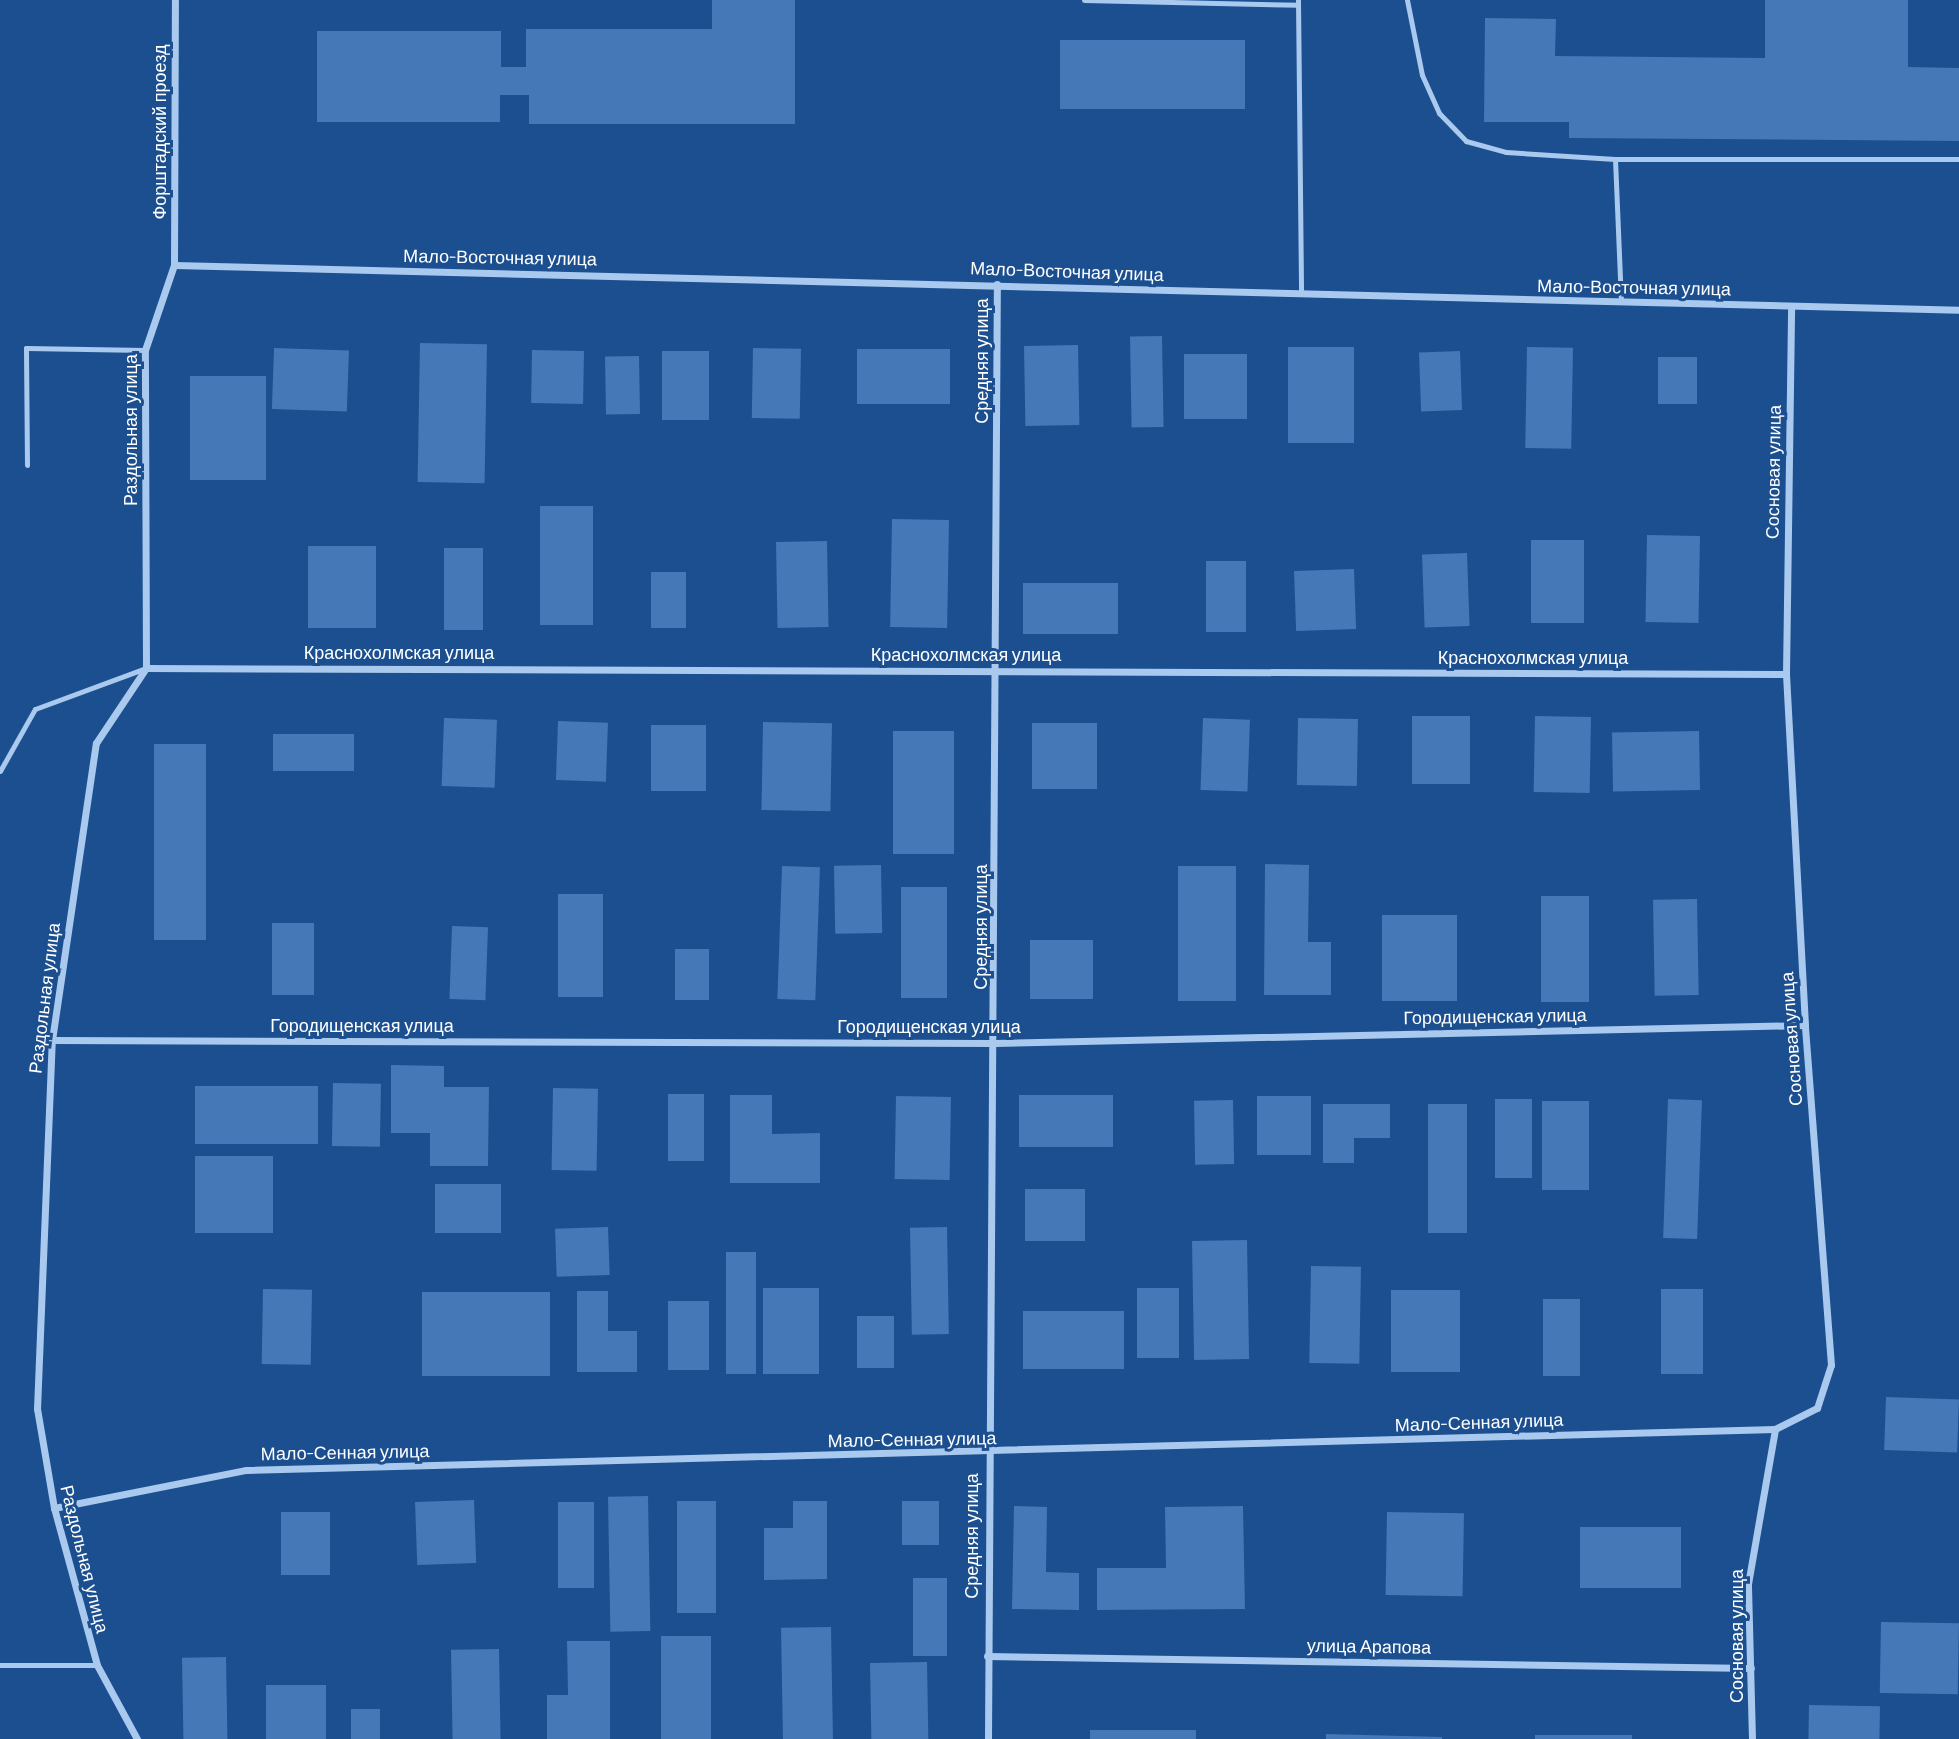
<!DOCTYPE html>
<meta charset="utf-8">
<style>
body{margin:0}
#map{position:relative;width:1959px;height:1739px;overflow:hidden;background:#1b4f8f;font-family:Barlow,sans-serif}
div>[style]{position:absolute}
.building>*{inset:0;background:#4478b7;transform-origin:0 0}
.lane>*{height:5px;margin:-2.5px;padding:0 2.5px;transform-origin:2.5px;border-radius:2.5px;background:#a9c9ee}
.street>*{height:7px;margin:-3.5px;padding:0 3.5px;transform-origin:3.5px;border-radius:3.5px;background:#a9c9ee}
span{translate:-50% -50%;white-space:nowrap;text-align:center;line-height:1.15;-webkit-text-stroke:6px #1b4f8f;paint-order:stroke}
.street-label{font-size:18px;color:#fff}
</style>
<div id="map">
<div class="building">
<div style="clip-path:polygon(712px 0,795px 0,795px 124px,529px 124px,529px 95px,500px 95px,500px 122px,317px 122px,317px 31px,501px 31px,501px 67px,526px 67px,526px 29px,712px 29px)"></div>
<div style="clip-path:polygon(1765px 0,1908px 0,1908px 67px,1959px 68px,1959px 141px,1569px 138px,1569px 122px,1484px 122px,1485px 18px,1556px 19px,1555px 56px,1765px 58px)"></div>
<div style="left:1060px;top:40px;width:185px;height:69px"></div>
<div style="left:1162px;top:336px;width:91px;height:32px;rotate:89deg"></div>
<div style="left:420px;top:343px;width:67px;height:139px;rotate:1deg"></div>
<div style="left:1078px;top:345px;width:80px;height:54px;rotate:89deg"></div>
<div style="left:1288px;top:347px;width:66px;height:96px"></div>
<div style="left:1527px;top:347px;width:46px;height:101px;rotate:1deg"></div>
<div style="left:274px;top:348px;width:75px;height:61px;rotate:2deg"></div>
<div style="left:753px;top:348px;width:48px;height:70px;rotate:1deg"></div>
<div style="left:950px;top:349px;width:55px;height:93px;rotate:90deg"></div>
<div style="left:532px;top:350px;width:52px;height:53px;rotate:1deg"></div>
<div style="left:662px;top:351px;width:47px;height:69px"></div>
<div style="left:1460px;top:351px;width:59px;height:41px;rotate:88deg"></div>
<div style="left:1184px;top:354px;width:63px;height:65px"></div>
<div style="left:639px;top:356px;width:58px;height:34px;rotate:89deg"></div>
<div style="left:1658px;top:357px;width:39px;height:47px"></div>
<div style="left:190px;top:376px;width:76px;height:104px"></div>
<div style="left:540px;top:506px;width:53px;height:119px"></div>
<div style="left:892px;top:519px;width:57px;height:108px;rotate:1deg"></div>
<div style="left:1647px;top:535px;width:53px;height:87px;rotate:1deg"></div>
<div style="left:1531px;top:540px;width:53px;height:83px"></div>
<div style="left:827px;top:541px;width:86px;height:51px;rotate:89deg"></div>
<div style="left:308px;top:546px;width:68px;height:82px"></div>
<div style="left:444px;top:548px;width:39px;height:82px"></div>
<div style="left:1467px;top:553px;width:73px;height:45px;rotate:88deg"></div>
<div style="left:1206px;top:561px;width:40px;height:71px"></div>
<div style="left:1354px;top:569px;width:60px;height:60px;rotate:88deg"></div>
<div style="left:651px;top:572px;width:35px;height:56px"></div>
<div style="left:1023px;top:583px;width:95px;height:51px"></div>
<div style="left:1412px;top:716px;width:58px;height:68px"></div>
<div style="left:1535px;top:716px;width:56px;height:76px;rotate:1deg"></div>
<div style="left:444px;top:718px;width:53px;height:68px;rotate:2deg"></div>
<div style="left:1203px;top:718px;width:47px;height:72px;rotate:2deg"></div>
<div style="left:1298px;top:718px;width:60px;height:67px;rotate:1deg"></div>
<div style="left:558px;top:721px;width:50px;height:59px;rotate:2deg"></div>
<div style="left:763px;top:722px;width:69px;height:88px;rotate:1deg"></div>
<div style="left:1032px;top:723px;width:65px;height:66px"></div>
<div style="left:651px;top:725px;width:55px;height:66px"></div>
<div style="left:893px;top:731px;width:61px;height:123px"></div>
<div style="left:1699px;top:731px;width:59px;height:87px;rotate:89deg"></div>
<div style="left:354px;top:734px;width:37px;height:81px;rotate:90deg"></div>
<div style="left:154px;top:744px;width:52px;height:196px"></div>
<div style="clip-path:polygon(1265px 864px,1309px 865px,1308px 942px,1331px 942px,1331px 995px,1264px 995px)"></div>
<div style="left:881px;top:865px;width:68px;height:47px;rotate:89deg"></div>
<div style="left:782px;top:866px;width:38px;height:133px;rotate:2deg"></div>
<div style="left:1178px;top:866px;width:58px;height:135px"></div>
<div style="left:901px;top:887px;width:46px;height:111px"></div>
<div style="left:558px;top:894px;width:45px;height:103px"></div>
<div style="left:1541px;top:896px;width:48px;height:106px"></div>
<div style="left:1697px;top:899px;width:96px;height:44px;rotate:89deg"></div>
<div style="left:1382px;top:915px;width:75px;height:86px"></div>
<div style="left:272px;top:923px;width:42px;height:72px"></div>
<div style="left:452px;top:926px;width:36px;height:73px;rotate:2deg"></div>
<div style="left:1030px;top:940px;width:63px;height:59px"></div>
<div style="left:675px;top:949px;width:34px;height:51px"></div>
<div style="clip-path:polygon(391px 1065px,444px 1066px,444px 1087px,489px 1087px,488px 1166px,430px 1166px,430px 1133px,391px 1133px)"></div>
<div style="left:333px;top:1083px;width:48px;height:63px;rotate:1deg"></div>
<div style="left:195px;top:1086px;width:123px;height:58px"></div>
<div style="left:553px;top:1088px;width:45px;height:82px;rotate:1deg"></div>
<div style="left:668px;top:1094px;width:36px;height:67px"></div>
<div style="clip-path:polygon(730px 1095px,772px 1095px,772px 1134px,820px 1133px,820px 1183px,730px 1183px)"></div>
<div style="left:1019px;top:1095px;width:94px;height:52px"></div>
<div style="left:896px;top:1096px;width:55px;height:83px;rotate:1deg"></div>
<div style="left:1257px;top:1096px;width:54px;height:59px"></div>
<div style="left:1495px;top:1099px;width:37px;height:79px"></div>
<div style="left:1668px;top:1099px;width:34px;height:139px;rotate:2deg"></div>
<div style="left:1233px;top:1100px;width:64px;height:39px;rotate:89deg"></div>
<div style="left:1542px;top:1101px;width:47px;height:89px"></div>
<div style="clip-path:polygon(1323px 1104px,1390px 1104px,1390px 1138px,1354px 1138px,1354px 1163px,1323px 1163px)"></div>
<div style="left:1428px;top:1104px;width:39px;height:129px"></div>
<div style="left:273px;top:1156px;width:77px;height:78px;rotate:90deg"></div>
<div style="left:435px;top:1184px;width:66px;height:49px"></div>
<div style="left:1025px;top:1189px;width:60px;height:52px"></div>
<div style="left:608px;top:1227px;width:48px;height:53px;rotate:88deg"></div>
<div style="left:947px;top:1227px;width:107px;height:37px;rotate:89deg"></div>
<div style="left:1247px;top:1240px;width:119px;height:55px;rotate:89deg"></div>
<div style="left:726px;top:1252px;width:30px;height:122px"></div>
<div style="left:1311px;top:1266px;width:50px;height:97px;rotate:1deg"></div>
<div style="left:763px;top:1288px;width:56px;height:86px"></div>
<div style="left:1137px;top:1288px;width:42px;height:70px"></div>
<div style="left:263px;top:1289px;width:49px;height:75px;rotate:1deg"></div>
<div style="left:1661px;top:1289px;width:42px;height:85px"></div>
<div style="left:1460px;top:1290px;width:82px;height:69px;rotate:90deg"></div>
<div style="clip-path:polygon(577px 1291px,608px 1291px,608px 1331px,637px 1331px,637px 1372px,577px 1372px)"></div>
<div style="left:422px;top:1292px;width:128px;height:84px"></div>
<div style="left:1543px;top:1299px;width:37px;height:77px"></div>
<div style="left:668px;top:1301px;width:41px;height:69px"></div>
<div style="left:1023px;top:1311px;width:101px;height:58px"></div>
<div style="left:857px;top:1316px;width:37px;height:52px"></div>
<div style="left:1886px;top:1397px;width:73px;height:53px;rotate:2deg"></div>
<div style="left:648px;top:1496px;width:135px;height:40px;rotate:89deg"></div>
<div style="left:474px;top:1500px;width:63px;height:59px;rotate:88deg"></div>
<div style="left:677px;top:1501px;width:39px;height:112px"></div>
<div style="clip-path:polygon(793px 1501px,827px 1501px,827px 1579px,764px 1580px,764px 1528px,793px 1528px)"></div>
<div style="left:902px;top:1501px;width:37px;height:44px"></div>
<div style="left:558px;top:1502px;width:36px;height:86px"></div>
<div style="clip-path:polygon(1014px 1506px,1047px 1507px,1046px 1572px,1079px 1573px,1079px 1610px,1012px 1609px)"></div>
<div style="clip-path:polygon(1243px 1506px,1245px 1609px,1097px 1610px,1097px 1568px,1166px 1568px,1165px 1507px)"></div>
<div style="left:281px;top:1512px;width:49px;height:63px"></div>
<div style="left:1387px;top:1512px;width:77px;height:83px;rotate:1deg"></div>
<div style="left:1681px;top:1527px;width:61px;height:101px;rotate:90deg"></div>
<div style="left:913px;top:1578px;width:34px;height:78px"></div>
<div style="left:1881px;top:1622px;width:78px;height:71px;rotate:1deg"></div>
<div style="left:831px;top:1627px;width:112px;height:50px;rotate:89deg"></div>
<div style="left:661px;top:1636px;width:50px;height:103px"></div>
<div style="clip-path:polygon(567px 1641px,610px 1641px,610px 1739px,547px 1739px,547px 1695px,568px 1695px)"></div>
<div style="left:499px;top:1649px;width:90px;height:48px;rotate:89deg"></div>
<div style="left:226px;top:1657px;width:82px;height:44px;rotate:89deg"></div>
<div style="left:927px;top:1662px;width:77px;height:57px;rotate:89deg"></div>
<div style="left:266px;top:1685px;width:60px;height:54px"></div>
<div style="left:1809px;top:1705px;width:71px;height:34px;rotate:1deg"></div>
<div style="left:351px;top:1709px;width:29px;height:30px"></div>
<div style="left:1090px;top:1730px;width:106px;height:9px"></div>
<div style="clip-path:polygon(1326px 1734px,1442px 1737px,1442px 1739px,1326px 1739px)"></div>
<div style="left:1535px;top:1735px;width:97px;height:4px"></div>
</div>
<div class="lane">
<div style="left:1084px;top:0;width:214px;rotate:1.3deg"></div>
<div style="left:1298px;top:0;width:294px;rotate:89.4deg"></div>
<div style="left:1407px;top:0;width:76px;rotate:78.7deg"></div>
<div style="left:1422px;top:75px;width:42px;rotate:65.9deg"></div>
<div style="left:1439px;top:113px;width:39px;rotate:46deg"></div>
<div style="left:1466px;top:141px;width:41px;rotate:15.4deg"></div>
<div style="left:1506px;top:152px;width:109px;rotate:3.7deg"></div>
<div style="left:1615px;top:159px;width:344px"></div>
<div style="left:1615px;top:159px;width:143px;rotate:87.6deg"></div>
<div style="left:27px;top:465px;width:117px;rotate:-90.5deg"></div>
<div style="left:26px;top:348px;width:119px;rotate:1deg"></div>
<div style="left:0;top:771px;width:71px;rotate:-60.6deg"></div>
<div style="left:35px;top:709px;width:118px;rotate:-20.3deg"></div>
<div style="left:0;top:1665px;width:97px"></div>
</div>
<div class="street">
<div style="left:174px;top:265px;width:1786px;rotate:1.44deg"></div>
<div style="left:146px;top:668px;width:1640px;rotate:0.21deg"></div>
<div style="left:52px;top:1040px;width:943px;rotate:0.18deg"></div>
<div style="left:995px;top:1043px;width:810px;rotate:-1.27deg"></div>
<div style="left:54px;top:1508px;width:196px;rotate:-11.2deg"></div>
<div style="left:246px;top:1470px;width:1530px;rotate:-1.54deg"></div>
<div style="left:987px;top:1656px;width:764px;rotate:0.9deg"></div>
<div style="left:137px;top:1739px;width:84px;rotate:-118.4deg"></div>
<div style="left:97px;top:1665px;width:163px;rotate:-105.3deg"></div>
<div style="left:54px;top:1508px;width:100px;rotate:-99.7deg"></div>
<div style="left:37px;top:1409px;width:369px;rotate:-87.7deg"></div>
<div style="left:52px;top:1040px;width:300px;rotate:-81.6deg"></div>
<div style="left:96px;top:743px;width:90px;rotate:-56.3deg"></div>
<div style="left:146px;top:668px;width:318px;rotate:-90.2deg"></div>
<div style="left:145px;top:350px;width:90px;rotate:-71.2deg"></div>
<div style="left:174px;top:265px;width:265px;rotate:-89.8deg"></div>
<div style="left:988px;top:1739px;width:1455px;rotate:-89.65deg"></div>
<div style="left:1752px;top:1739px;width:155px;rotate:-91.5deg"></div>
<div style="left:1748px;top:1584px;width:157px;rotate:-80.1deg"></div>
<div style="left:1775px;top:1429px;width:47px;rotate:-26.6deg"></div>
<div style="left:1817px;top:1408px;width:45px;rotate:-72deg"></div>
<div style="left:1831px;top:1365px;width:341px;rotate:-94.4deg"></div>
<div style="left:1805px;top:1025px;width:352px;rotate:-93.1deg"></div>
<div style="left:1786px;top:674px;width:368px;rotate:-89.2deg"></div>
</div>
<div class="street-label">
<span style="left:159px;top:132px;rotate:-90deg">Форштадский проезд</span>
<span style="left:500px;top:257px;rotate:1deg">Мало-Восточная улица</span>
<span style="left:1067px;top:271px;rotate:2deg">Мало-Восточная улица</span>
<span style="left:1634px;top:287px;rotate:1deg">Мало-Восточная улица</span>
<span style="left:981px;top:361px;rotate:-90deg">Средняя улица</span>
<span style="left:130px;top:430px;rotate:-90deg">Раздольная улица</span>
<span style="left:1773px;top:472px;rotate:-89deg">Сосновая улица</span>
<span style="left:399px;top:652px">Краснохолмская улица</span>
<span style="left:966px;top:654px">Краснохолмская улица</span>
<span style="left:1533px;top:657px">Краснохолмская улица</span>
<span style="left:980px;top:927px;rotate:-90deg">Средняя улица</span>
<span style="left:44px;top:998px;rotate:-83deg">Раздольная улица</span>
<span style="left:1495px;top:1016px;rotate:-1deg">Городищенская улица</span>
<span style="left:362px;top:1025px">Городищенская улица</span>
<span style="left:929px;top:1026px">Городищенская улица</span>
<span style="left:1791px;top:1039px;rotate:-94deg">Сосновая улица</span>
<span style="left:1479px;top:1422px;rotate:-2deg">Мало-Сенная улица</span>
<span style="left:912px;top:1439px;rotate:-1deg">Мало-Сенная улица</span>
<span style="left:345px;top:1452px;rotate:-1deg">Мало-Сенная улица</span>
<span style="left:971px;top:1536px;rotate:-90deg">Средняя улица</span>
<span style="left:85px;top:1559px;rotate:76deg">Раздольная улица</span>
<span style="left:1736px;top:1636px;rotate:-90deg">Сосновая улица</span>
<span style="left:1369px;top:1646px;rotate:1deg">улица Арапова</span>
</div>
</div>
